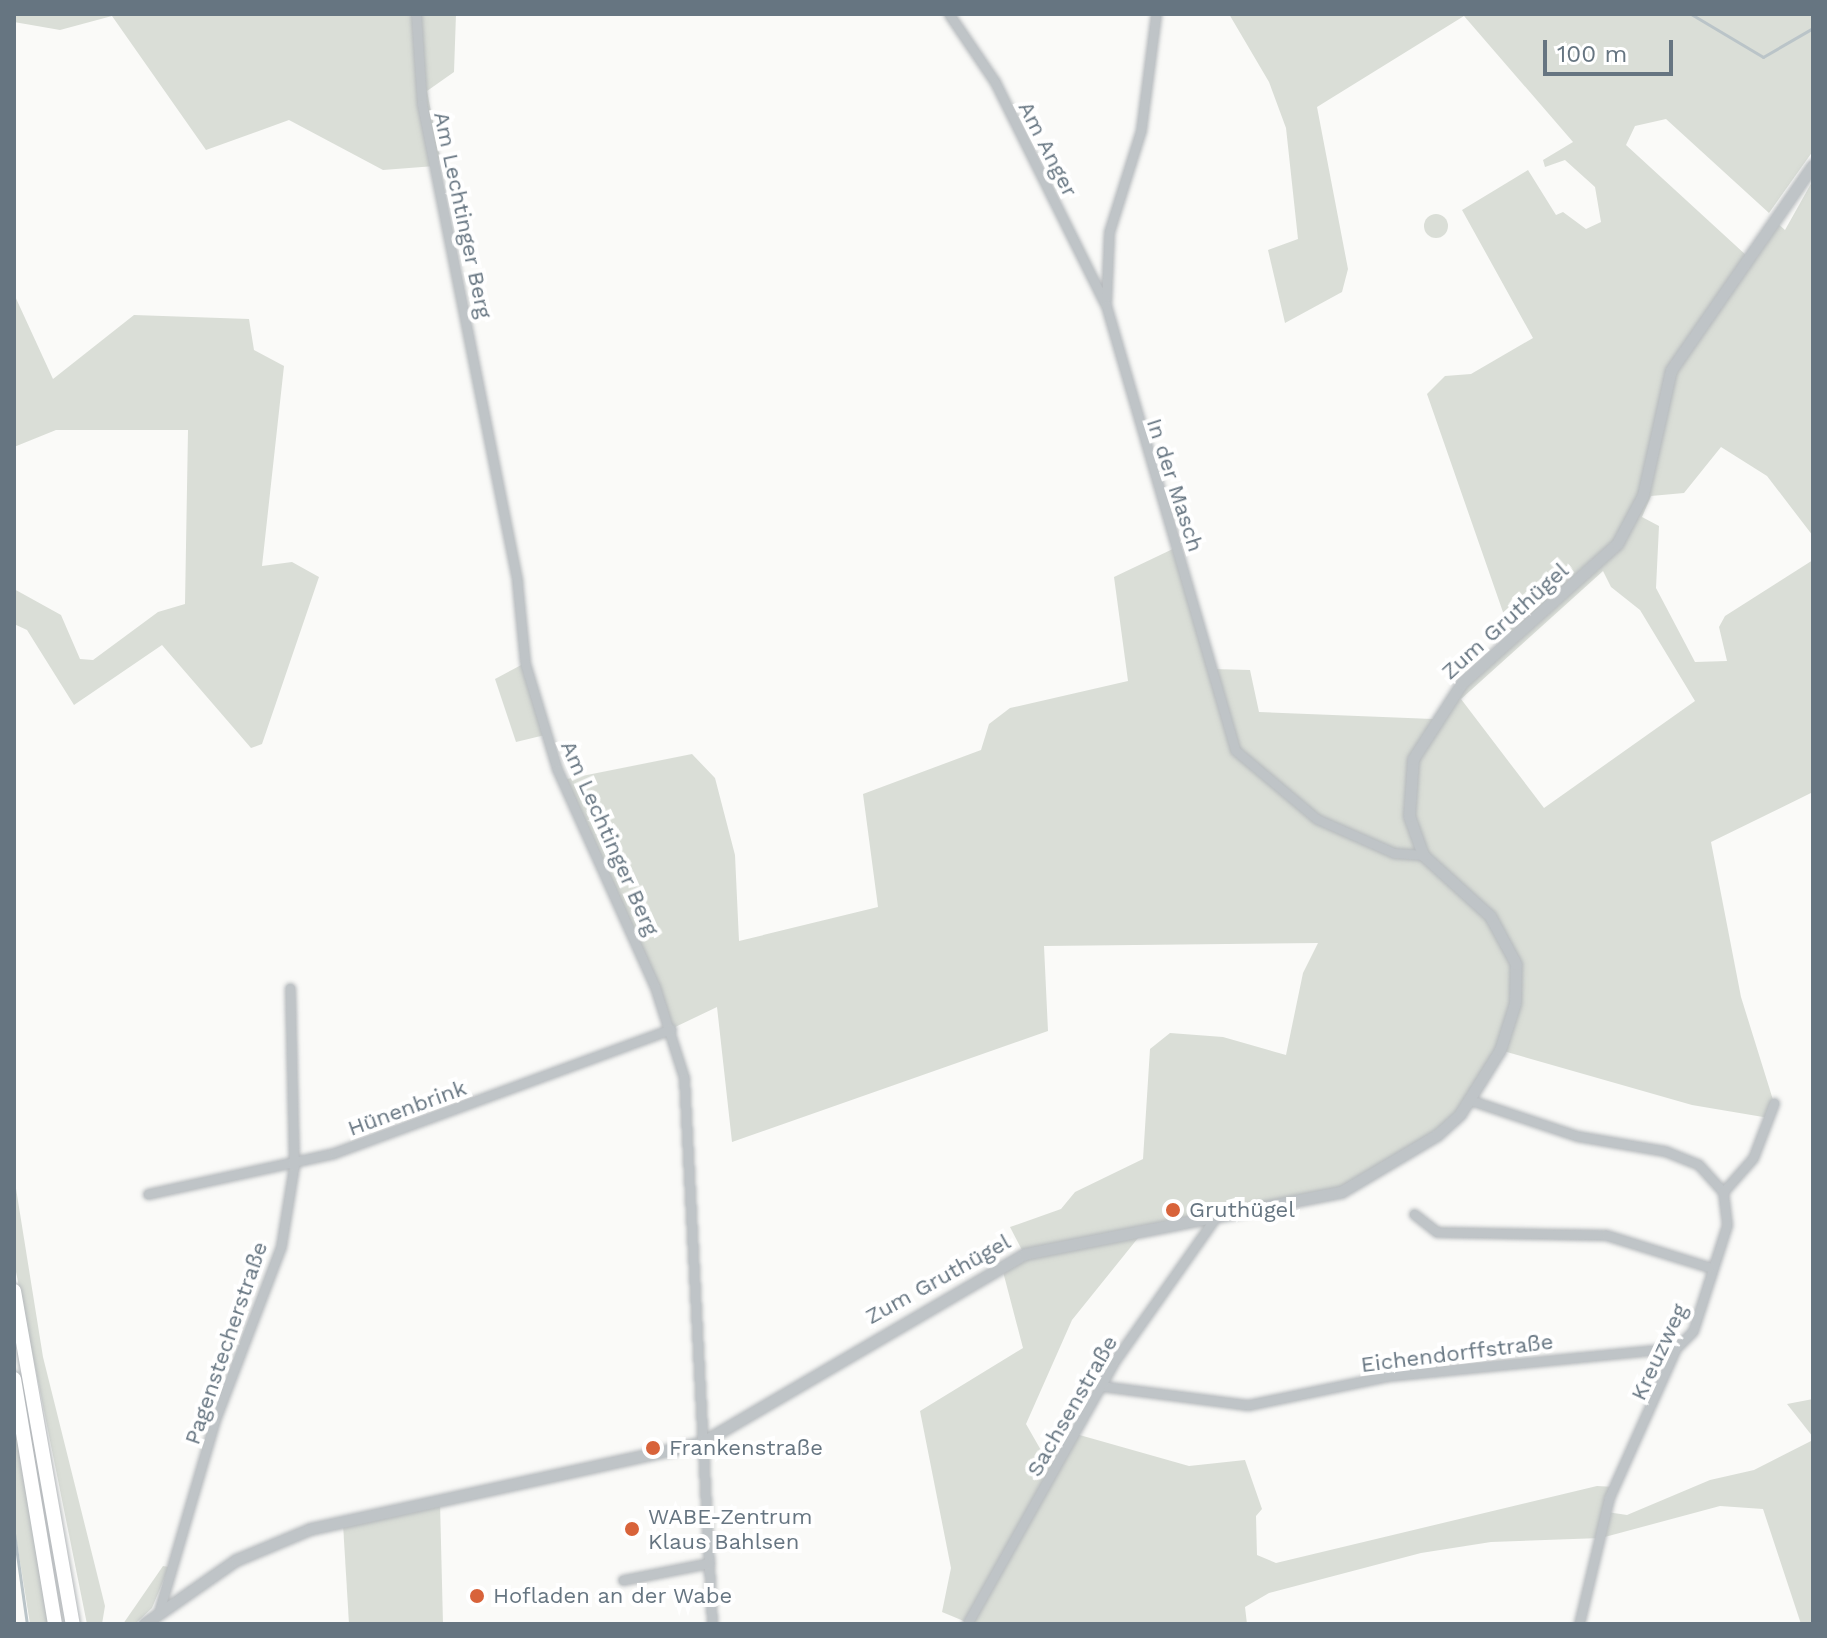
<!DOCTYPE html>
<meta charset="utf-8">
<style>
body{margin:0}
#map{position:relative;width:1827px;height:1638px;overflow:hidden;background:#fafaf8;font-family:"Work Sans",sans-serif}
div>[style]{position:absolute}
.green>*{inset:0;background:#daded7}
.round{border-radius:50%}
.stream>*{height:3px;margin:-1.5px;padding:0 1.5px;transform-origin:1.5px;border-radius:1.5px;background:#bac4c8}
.roads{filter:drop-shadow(0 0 2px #b5b9bc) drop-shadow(0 0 2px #b5b9bc)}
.minor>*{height:9px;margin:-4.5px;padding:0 4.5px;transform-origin:4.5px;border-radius:4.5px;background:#bfc4c7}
.tertiary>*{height:11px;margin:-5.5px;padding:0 5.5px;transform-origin:5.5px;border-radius:5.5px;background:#bfc4c7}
.trunk>*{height:14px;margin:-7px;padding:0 7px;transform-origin:7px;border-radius:7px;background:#fff}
.dots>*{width:22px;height:22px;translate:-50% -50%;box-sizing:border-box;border:4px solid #fff;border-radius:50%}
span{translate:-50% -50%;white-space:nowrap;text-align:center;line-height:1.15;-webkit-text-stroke:8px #fff;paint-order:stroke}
.street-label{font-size:22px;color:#667581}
.poi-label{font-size:22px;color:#667581}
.left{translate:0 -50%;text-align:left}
.frame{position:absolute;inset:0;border:16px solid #667581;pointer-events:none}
.scale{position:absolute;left:1543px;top:40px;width:130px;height:36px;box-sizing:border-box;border:4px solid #667581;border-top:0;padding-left:10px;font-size:24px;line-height:28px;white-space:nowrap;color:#667581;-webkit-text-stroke:6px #fff;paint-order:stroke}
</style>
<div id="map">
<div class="green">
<div style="clip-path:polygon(14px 14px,456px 14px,454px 72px,427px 91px,440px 157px,435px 166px,383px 170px,289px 120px,206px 150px,112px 16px,60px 30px,14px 22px)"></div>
<div style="clip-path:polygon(evenodd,1229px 14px,1813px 14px,1813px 151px,1769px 213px,1666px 119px,1635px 126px,1626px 145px,1747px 256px,1774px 220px,1785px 230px,1813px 180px,1813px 536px,1767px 476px,1721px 447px,1684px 493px,1651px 496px,1642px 517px,1659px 526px,1656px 588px,1695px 662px,1727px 661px,1719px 627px,1725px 616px,1813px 560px,1813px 792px,1711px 842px,1741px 997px,1774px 1103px,1769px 1118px,1692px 1105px,1500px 1050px,1460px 1114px,1341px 1192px,1136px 1227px,1138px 1238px,1072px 1320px,1026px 1424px,1042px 1452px,1063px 1457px,1076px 1434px,1189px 1466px,1245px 1460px,1262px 1509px,1256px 1516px,1257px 1555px,1276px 1563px,1597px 1486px,1615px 1487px,1607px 1512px,1627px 1515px,1710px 1480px,1754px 1470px,1813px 1440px,1813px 1624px,1801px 1624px,1763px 1509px,1720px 1506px,1601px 1538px,1491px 1542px,1421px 1553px,1269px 1593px,1245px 1607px,1247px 1624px,971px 1624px,942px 1612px,951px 1568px,920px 1411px,1023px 1348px,1001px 1264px,1024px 1254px,1010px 1227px,1061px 1209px,1075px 1192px,1143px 1159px,1150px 1049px,1170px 1033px,1223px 1037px,1286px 1055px,1303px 973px,1318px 943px,1044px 946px,1048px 1031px,732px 1142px,717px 1007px,671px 1029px,562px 780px,692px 754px,715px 778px,735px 855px,739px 941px,878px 907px,863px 794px,981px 750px,989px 724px,1010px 708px,1128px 681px,1114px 577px,1177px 547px,1212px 669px,1250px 670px,1259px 712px,1433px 719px,1512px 638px,1427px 394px,1445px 376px,1471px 374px,1533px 338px,1462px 210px,1528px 170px,1556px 215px,1563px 212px,1586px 229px,1601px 222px,1595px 187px,1565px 160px,1545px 167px,1543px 160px,1573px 142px,1464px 16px,1317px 107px,1348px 269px,1342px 292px,1285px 323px,1268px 250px,1298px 239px,1286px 128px,1269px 82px,1229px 14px,1603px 571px,1611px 587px,1640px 610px,1695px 701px,1544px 808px,1461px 699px,1603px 571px)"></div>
<div class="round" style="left:1424px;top:214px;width:24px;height:24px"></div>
<div style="clip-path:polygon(14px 294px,53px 379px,134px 315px,249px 319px,254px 350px,284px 366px,262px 566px,292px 562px,319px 577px,262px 744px,251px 748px,162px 645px,74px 705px,27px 630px,14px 624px,14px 589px,61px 615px,80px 659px,93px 660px,158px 612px,185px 604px,188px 430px,56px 430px,14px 447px)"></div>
<div style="clip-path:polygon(525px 663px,545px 735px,516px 742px,495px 679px)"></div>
<div style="clip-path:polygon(14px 1176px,43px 1357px,105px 1606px,102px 1624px,87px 1624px,14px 1262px)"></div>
<div style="clip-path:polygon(1813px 1399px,1813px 1437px,1787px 1404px)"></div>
<div style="clip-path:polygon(14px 1418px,50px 1624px,30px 1624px,14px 1524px)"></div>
<div style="clip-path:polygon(440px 1502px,443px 1624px,349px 1624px,343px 1524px)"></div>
<div style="clip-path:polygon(163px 1566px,169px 1567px,152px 1608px,135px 1624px,123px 1624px)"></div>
</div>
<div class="stream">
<div style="left:1691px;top:14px;width:84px;rotate:30.8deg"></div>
<div style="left:1763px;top:57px;width:58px;rotate:-30.1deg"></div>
<div style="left:14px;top:1533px;width:92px;rotate:81.9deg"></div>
</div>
<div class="roads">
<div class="minor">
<div style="left:416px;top:14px;width:90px;rotate:86.2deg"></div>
<div style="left:422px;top:104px;width:486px;rotate:78.7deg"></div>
<div style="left:517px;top:581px;width:82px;rotate:84.4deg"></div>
<div style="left:525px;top:663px;width:111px;rotate:73.2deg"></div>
<div style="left:557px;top:769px;width:239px;rotate:65.8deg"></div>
<div style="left:655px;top:987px;width:96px;rotate:72.3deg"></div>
<div style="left:684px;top:1078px;width:547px;rotate:87.06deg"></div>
<div style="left:949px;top:14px;width:82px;rotate:55.9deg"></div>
<div style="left:995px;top:82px;width:246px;rotate:63.6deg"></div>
<div style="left:1156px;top:14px;width:117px;rotate:97.4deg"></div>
<div style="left:1141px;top:130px;width:107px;rotate:107.4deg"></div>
<div style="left:1109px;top:232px;width:73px;rotate:92.4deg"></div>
<div style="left:1106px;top:305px;width:463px;rotate:73.8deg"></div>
<div style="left:1235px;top:750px;width:107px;rotate:40.1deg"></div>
<div style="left:1317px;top:819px;width:84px;rotate:23.8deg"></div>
<div style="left:1394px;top:853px;width:29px;rotate:4deg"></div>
<div style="left:1470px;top:1100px;width:113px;rotate:18.6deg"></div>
<div style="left:1577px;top:1136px;width:89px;rotate:9.7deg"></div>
<div style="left:1665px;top:1151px;width:35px;rotate:22deg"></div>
<div style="left:1698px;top:1164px;width:38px;rotate:48deg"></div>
<div style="left:1723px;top:1192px;width:33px;rotate:83deg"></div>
<div style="left:1727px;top:1225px;width:111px;rotate:107.8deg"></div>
<div style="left:1693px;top:1331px;width:24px;rotate:135deg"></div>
<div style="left:1676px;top:1348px;width:164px;rotate:114.1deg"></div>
<div style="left:1609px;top:1498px;width:130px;rotate:103.4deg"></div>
<div style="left:1723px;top:1192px;width:45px;rotate:-48.6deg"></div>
<div style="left:1753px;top:1158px;width:59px;rotate:-69.1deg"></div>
<div style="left:148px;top:1194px;width:190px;rotate:-12.4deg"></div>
<div style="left:334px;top:1153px;width:359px;rotate:-20.2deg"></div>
<div style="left:1414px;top:1214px;width:29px;rotate:38deg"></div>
<div style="left:1437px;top:1232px;width:169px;rotate:1deg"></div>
<div style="left:1606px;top:1235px;width:108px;rotate:17.3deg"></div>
<div style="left:1101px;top:1386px;width:148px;rotate:7.4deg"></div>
<div style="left:1248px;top:1405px;width:143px;rotate:-11.7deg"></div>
<div style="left:1388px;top:1376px;width:289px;rotate:-5.6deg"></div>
<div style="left:623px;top:1580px;width:88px;rotate:-11.2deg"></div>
<div style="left:160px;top:1608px;width:196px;rotate:-73.7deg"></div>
<div style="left:215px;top:1420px;width:186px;rotate:-69.2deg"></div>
<div style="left:281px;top:1246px;width:81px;rotate:-80.8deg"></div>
<div style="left:294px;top:1166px;width:178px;rotate:-91.3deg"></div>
<div style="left:967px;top:1624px;width:304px;rotate:-60.7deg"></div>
<div style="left:1116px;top:1359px;width:177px;rotate:-54.9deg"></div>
</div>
<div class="tertiary">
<div style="left:144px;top:1624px;width:112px;rotate:-34.8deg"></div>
<div style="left:236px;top:1560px;width:80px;rotate:-22.7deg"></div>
<div style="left:310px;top:1529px;width:400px;rotate:-12.4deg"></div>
<div style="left:701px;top:1443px;width:374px;rotate:-30.3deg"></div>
<div style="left:1024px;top:1254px;width:323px;rotate:-11.1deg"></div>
<div style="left:1341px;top:1192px;width:112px;rotate:-30.7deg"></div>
<div style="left:1437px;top:1135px;width:31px;rotate:-42deg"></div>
<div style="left:1460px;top:1114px;width:75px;rotate:-58deg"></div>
<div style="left:1500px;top:1050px;width:49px;rotate:-72.3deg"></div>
<div style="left:1515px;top:1003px;width:39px;rotate:-89deg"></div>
<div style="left:1516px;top:964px;width:55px;rotate:-118.4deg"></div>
<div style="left:1490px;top:916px;width:91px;rotate:-137.7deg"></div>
<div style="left:1423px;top:855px;width:41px;rotate:-109.7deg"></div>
<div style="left:1409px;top:816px;width:57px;rotate:-86deg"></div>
<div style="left:1413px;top:759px;width:90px;rotate:-57.2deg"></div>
<div style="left:1462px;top:683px;width:208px;rotate:-41.9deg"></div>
<div style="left:1617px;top:544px;width:55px;rotate:-62deg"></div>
<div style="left:1643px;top:495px;width:128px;rotate:-77.4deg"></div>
<div style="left:1671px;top:370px;width:249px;rotate:-55.3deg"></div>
</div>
<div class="trunk">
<div style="left:14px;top:1291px;width:338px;rotate:80deg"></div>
<div style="left:14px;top:1379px;width:248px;rotate:80.5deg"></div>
</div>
</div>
<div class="dots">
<div style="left:1173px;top:1210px;background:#d8633a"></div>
<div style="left:653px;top:1448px;background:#d8633a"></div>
<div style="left:632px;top:1529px;background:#d8633a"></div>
<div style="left:477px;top:1596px;background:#d8633a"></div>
</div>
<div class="street-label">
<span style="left:1048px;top:149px;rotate:63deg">Am Anger</span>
<span style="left:463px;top:215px;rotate:78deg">Am Lechtinger Berg</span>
<span style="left:1175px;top:485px;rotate:72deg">In der Masch</span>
<span style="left:1505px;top:621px;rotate:-42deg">Zum Gruthügel</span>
<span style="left:610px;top:838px;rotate:66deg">Am Lechtinger Berg</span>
<span style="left:407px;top:1108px;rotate:-20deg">Hünenbrink</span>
<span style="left:938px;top:1279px;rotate:-29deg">Zum Gruthügel</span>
<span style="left:226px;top:1343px;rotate:-71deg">Pagenstecherstraße</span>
<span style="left:1659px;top:1352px;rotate:-65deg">Kreuzweg</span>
<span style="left:1457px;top:1353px;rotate:-7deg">Eichendorffstraße</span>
<span style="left:1072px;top:1406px;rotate:-60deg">Sachsenstraße</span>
</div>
<div class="poi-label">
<span class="left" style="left:1189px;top:1210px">Gruthügel</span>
<span class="left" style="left:669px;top:1448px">Frankenstraße</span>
<span class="left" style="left:648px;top:1529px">WABE-Zentrum<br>Klaus Bahlsen</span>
<span class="left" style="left:493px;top:1596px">Hofladen an der Wabe</span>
</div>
<div class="frame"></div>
<div class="scale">100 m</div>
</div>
